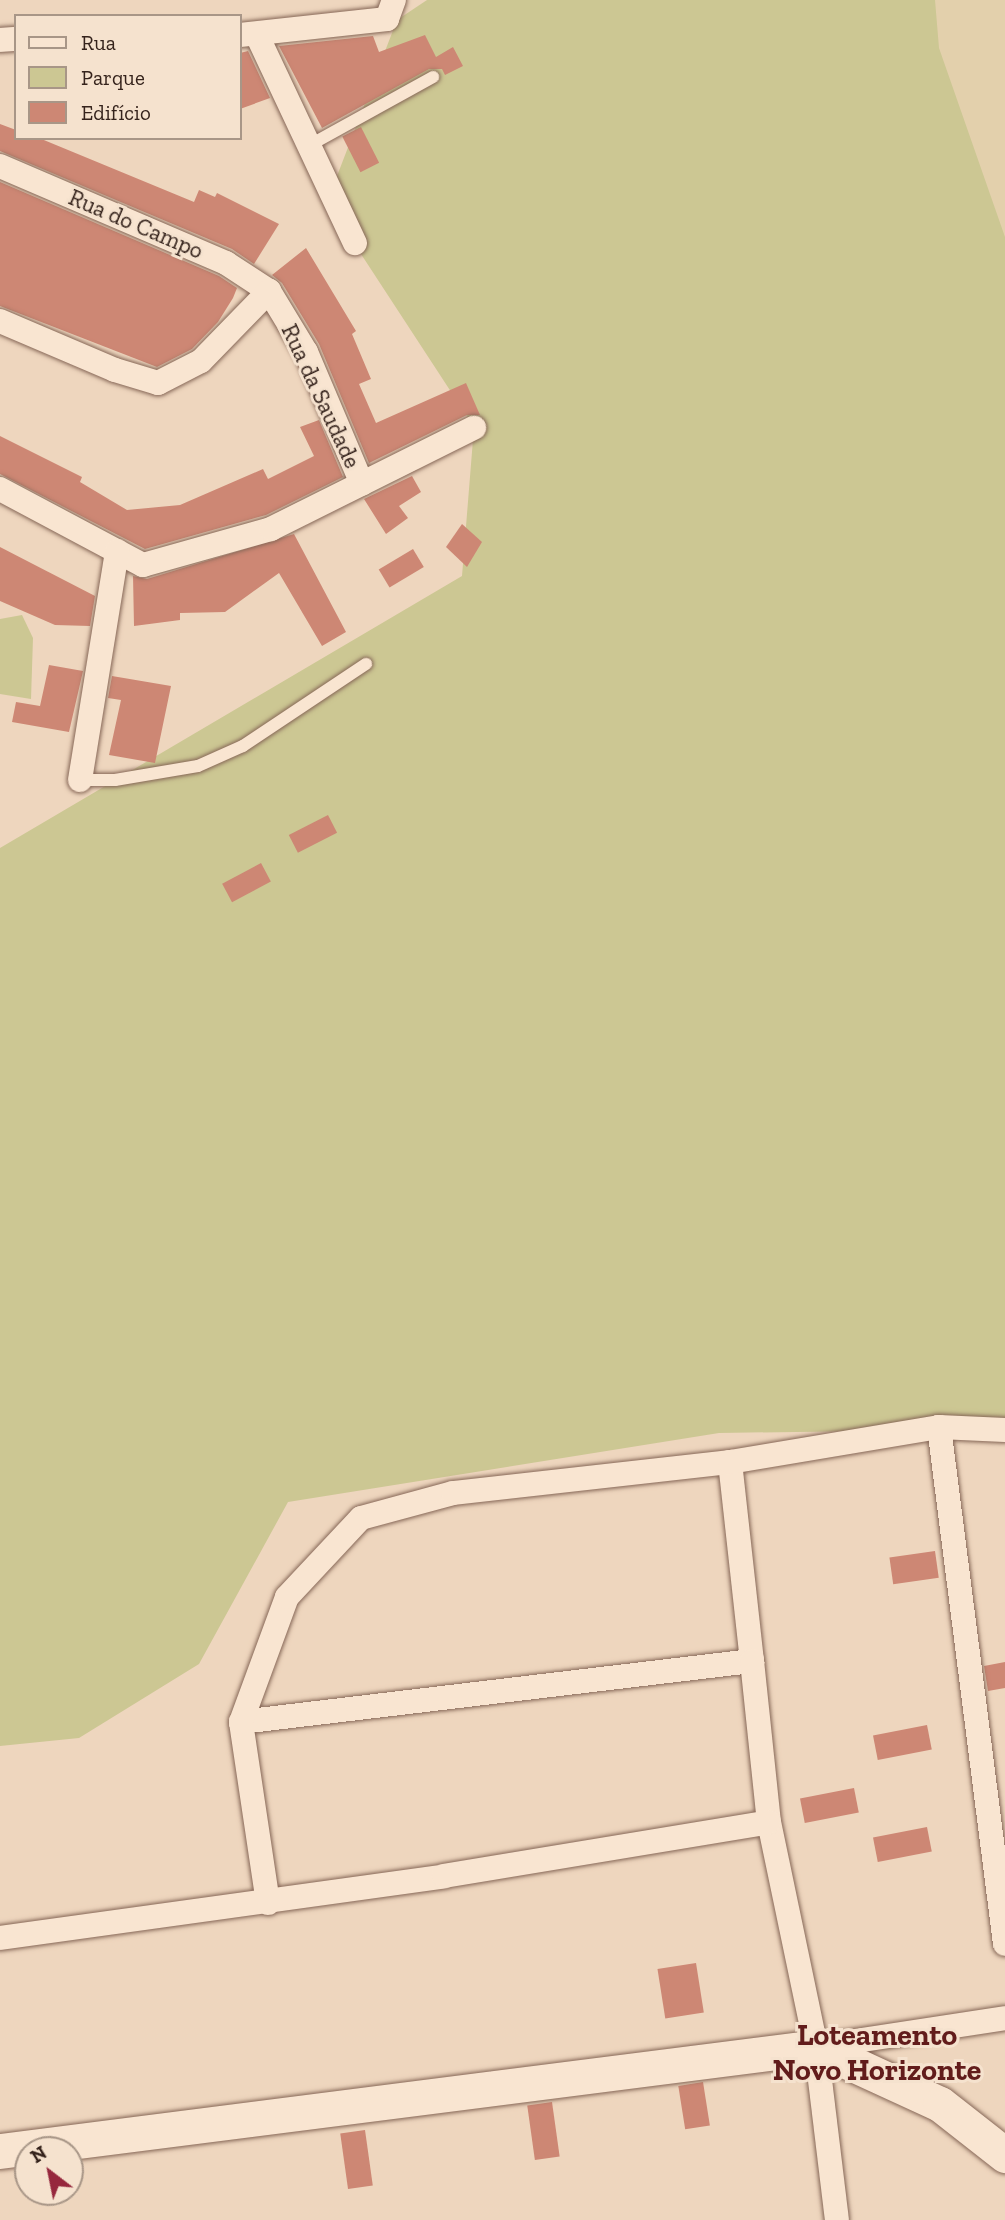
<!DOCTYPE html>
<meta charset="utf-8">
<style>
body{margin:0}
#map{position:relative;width:1005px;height:2220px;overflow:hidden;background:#eed6be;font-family:"Zilla Slab",serif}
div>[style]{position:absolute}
.farmland>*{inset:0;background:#e3d0ac}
.green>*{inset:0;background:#ccc793}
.building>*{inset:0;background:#cd8774;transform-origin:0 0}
.roads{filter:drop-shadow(0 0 2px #866757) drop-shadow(0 0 2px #866757)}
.lane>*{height:12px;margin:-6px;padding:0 6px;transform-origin:6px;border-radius:6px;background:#f9e5d1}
.street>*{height:24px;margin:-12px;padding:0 12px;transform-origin:12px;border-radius:12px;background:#f9e5d1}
.secondary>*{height:35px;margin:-17.5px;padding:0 17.5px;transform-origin:17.5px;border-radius:17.5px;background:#f9e5d1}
span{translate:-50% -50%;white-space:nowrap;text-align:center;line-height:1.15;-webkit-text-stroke:6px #f5e2ce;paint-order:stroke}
.street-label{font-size:23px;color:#35231c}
.district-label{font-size:30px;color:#621c1b;font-weight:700}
.legend{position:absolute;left:14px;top:14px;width:228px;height:126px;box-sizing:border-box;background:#f5e2ce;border:2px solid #a89687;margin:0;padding:9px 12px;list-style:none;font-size:21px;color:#35231c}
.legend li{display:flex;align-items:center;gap:14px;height:35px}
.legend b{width:35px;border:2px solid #a89687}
.north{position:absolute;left:14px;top:2136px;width:70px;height:70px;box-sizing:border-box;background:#f5e2ce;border:2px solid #a89687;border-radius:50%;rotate:328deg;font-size:19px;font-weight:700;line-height:28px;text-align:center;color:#35231c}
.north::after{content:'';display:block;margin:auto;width:24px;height:32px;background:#96273d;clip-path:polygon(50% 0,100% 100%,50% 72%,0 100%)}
</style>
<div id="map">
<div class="farmland">
<div style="clip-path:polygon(805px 0,1005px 0,1005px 537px)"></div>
</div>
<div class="green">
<div style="clip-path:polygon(427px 0,935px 0,939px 48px,1005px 237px,1005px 1429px,719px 1433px,288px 1502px,199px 1664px,79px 1738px,0 1746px,0 848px,462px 576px,474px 427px,327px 202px,397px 20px)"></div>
<div style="clip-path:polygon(22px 615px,33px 638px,31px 699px,0 694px,0 619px)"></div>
</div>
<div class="building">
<div style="clip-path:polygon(425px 35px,436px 57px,453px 47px,463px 66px,445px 75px,442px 69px,429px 69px,322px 128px,279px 46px,373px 36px,379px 52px)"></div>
<div style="clip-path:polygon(248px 51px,270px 98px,240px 109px,240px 53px)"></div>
<div style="clip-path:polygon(0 124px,16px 130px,16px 138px,39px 138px,194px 202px,199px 190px,215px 197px,217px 193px,279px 224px,254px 264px,232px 249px,0 151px)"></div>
<div style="left:361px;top:127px;width:40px;height:21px;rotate:63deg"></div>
<div style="clip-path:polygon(0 182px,219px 276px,237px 288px,233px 298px,218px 322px,192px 349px,157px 367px,0 306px)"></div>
<div style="clip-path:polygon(306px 248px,356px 331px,352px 334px,371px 379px,359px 384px,376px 423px,466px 383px,480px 415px,467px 415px,369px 463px,319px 344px,282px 283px,272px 275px)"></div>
<div style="clip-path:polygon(319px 420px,343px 477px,266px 515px,145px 549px,0 474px,0 436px,82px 477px,80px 482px,127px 510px,180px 505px,263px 469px,268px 479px,314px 456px,300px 427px)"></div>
<div style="clip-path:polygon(412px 476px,421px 492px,399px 506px,408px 518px,386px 534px,364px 499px)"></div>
<div style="clip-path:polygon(462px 524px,482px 542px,467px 567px,446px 547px)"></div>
<div style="clip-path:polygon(294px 534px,346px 632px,322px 646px,279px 573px,225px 612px,180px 613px,180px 620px,134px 626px,133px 576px,147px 579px)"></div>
<div style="clip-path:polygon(0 547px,95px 596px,90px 626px,55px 625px,0 601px)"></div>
<div style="left:413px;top:549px;width:21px;height:40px;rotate:59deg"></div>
<div style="clip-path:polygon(49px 665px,83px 671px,69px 732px,12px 722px,16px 702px,40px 706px)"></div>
<div style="clip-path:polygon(112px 676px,171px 686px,155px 763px,109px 755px,121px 700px,108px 698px)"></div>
<div style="left:328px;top:815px;width:20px;height:44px;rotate:63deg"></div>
<div style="left:261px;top:863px;width:21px;height:44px;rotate:62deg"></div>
<div style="left:935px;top:1551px;width:27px;height:46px;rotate:82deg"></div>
<div style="clip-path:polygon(1005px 1662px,1005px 1688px,988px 1691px,984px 1666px)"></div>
<div style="left:927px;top:1725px;width:25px;height:55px;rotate:79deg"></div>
<div style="left:854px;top:1788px;width:25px;height:55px;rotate:79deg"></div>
<div style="left:927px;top:1827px;width:25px;height:55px;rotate:79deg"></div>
<div style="left:696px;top:1963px;width:50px;height:39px;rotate:81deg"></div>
<div style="left:703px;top:2082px;width:44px;height:25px;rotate:81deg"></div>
<div style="left:552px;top:2102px;width:55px;height:25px;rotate:82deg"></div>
<div style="left:365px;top:2130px;width:56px;height:25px;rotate:82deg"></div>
</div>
<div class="roads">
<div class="lane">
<div style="left:308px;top:146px;width:143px;rotate:-28.9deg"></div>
<div style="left:80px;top:780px;width:35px"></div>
<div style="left:115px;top:780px;width:84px;rotate:-9.6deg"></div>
<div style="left:198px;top:766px;width:49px;rotate:-24deg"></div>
<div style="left:243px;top:746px;width:148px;rotate:-33.7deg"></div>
</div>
<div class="street">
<div style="left:240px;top:35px;width:148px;rotate:-6.2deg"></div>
<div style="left:387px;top:19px;width:20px;rotate:-70deg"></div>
<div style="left:257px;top:35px;width:230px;rotate:64.8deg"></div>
<div style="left:0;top:40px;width:16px;rotate:-4deg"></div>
<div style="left:0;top:166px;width:246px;rotate:23.2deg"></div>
<div style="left:226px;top:263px;width:51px;rotate:33.1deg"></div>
<div style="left:269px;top:291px;width:71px;rotate:58.8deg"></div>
<div style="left:306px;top:352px;width:143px;rotate:67deg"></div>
<div style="left:0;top:321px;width:125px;rotate:23.1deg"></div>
<div style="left:115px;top:370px;width:45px;rotate:16.8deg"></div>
<div style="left:158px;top:383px;width:48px;rotate:-27.1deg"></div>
<div style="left:201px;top:361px;width:98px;rotate:-45.8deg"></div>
<div style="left:0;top:489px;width:162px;rotate:28deg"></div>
<div style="left:143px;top:565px;width:133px;rotate:-15.7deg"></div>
<div style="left:271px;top:529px;width:227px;rotate:-26.5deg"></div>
<div style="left:80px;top:780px;width:232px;rotate:-80.8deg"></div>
<div style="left:939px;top:1427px;width:521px;rotate:82.72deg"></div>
<div style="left:730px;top:1462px;width:200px;rotate:83.7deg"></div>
<div style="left:241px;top:1722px;width:515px;rotate:-6.81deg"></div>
<div style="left:752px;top:1661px;width:162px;rotate:84deg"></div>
<div style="left:769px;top:1822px;width:230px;rotate:78.2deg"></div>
<div style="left:816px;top:2047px;width:174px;rotate:83.1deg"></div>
<div style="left:268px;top:1903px;width:183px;rotate:-98.5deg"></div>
<div style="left:241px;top:1722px;width:133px;rotate:-69.8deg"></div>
<div style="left:287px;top:1597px;width:108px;rotate:-46.9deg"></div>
<div style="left:361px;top:1518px;width:95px;rotate:-15.2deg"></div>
<div style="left:453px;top:1493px;width:279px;rotate:-6.4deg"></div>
<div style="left:730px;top:1462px;width:212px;rotate:-9.5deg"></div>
<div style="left:939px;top:1427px;width:66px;rotate:2.6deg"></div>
<div style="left:0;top:1938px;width:448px;rotate:-7.9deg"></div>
<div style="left:444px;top:1876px;width:329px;rotate:-9.4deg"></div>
<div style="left:816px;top:2047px;width:191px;rotate:-8.7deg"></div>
</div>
<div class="secondary">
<div style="left:0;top:2151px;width:823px;rotate:-7.26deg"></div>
<div style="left:816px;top:2047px;width:136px;rotate:24.7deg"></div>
<div style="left:940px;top:2104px;width:83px;rotate:38.1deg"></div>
</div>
</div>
<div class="street-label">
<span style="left:136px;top:224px;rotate:23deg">Rua do Campo</span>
<span style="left:321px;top:396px;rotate:65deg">Rua da Saudade</span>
</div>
<div class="district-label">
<span style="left:877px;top:2052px">Loteamento<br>Novo Horizonte</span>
</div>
<ul class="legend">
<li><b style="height:9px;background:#f9e5d1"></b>Rua</li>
<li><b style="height:19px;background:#ccc793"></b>Parque</li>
<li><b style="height:19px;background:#cd8774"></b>Edifício</li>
</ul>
<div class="north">N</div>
</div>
